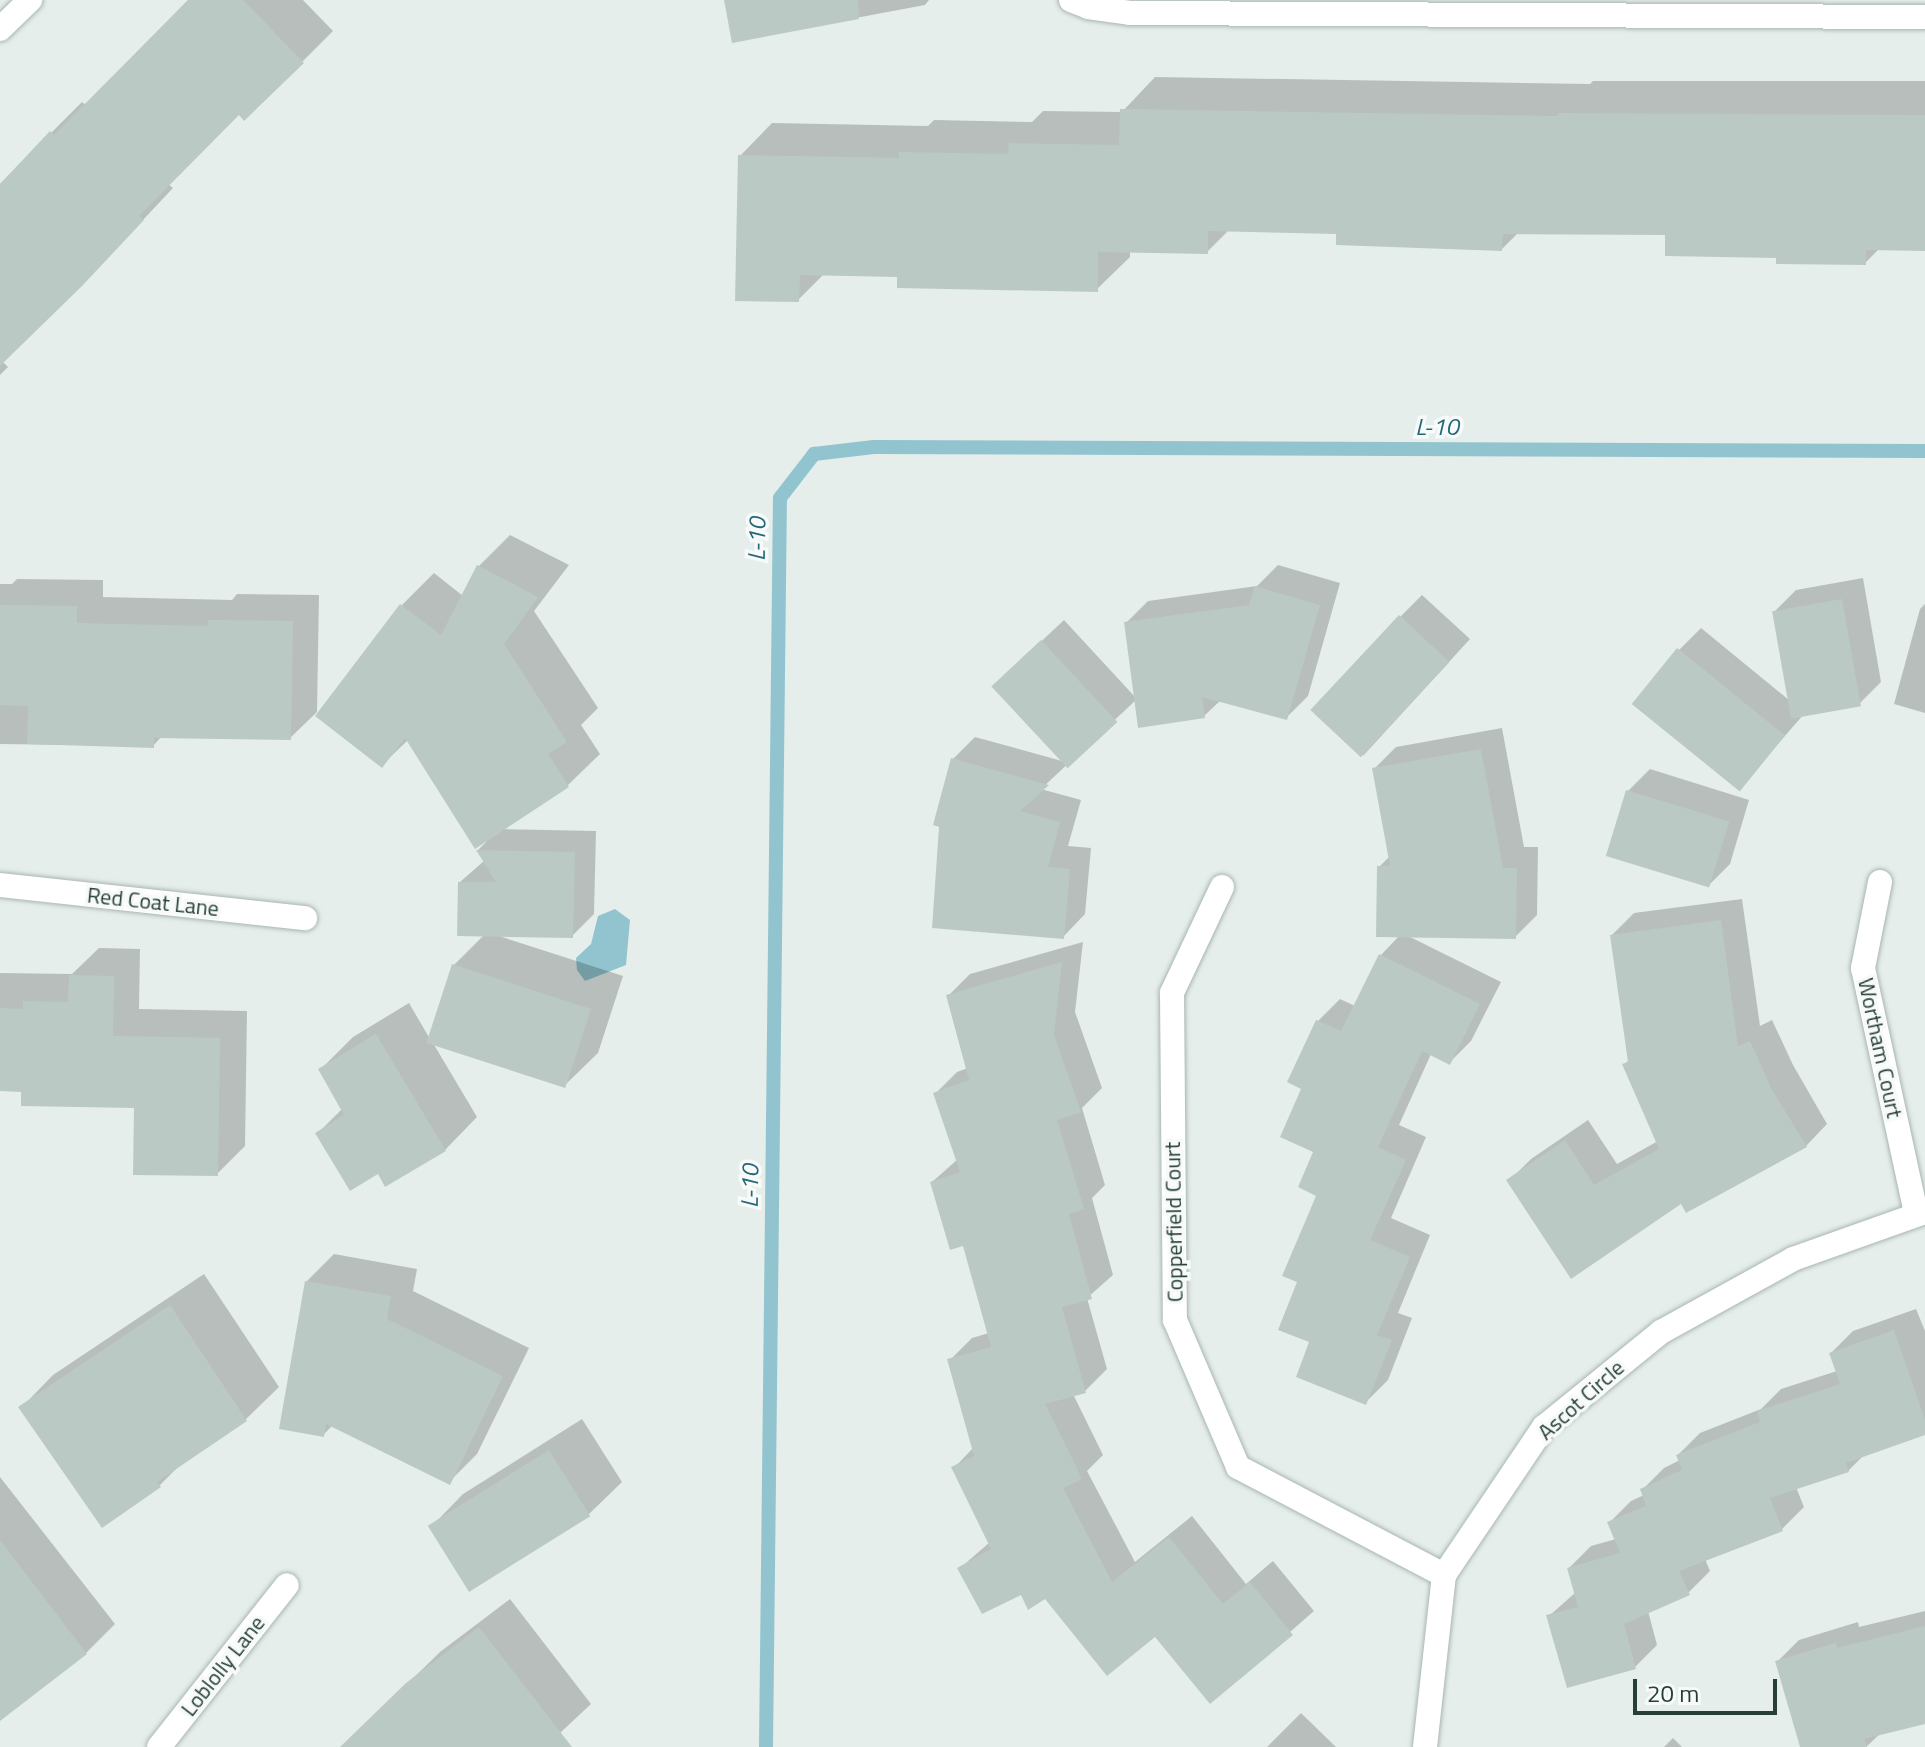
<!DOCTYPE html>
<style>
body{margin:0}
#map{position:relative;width:1925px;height:1747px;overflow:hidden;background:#e6eeeb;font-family:"Titillium Web",sans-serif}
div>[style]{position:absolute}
.water>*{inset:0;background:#92c4cf}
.shadow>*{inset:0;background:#0003}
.stream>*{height:14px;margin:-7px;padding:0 7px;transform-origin:7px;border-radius:7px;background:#92c4cf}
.building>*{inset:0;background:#bbc9c4;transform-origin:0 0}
.roads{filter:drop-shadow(0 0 2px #a9b6b2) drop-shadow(0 0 2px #a9b6b2)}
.minor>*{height:24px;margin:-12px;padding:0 12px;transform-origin:12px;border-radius:12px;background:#fff}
span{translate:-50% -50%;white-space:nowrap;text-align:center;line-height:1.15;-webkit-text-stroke:7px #f7faf9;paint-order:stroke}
.street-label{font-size:22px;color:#263f39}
.water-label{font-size:24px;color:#226879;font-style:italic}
.scale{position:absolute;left:1633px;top:1679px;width:144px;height:36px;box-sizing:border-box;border:4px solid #263f39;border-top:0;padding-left:10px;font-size:24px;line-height:28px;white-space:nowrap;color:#263f39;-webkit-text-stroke:6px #f7faf9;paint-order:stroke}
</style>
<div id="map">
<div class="water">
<div style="clip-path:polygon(615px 909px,630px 920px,626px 965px,585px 981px,577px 970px,576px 958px,591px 944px,598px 916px)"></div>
</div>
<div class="shadow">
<div style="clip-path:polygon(188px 0,303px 0,333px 31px,302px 62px,239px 112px,168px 184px,173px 188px,112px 253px,2px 361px,8px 367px,0 375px,0 184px,82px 102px,86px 105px)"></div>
<div style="clip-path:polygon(726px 0,929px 0,925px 5px,733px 41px)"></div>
<div style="clip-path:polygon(1155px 77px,1590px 84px,1593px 81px,1925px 81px,1925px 249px,1880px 248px,1865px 263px,1778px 256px,1667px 233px,1518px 233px,1502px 249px,1338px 232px,1229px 230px,1207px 252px,1130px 251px,1130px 257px,1097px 289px,899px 275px,825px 273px,798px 300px,740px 156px,772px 123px,928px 126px,934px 120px,1032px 122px,1043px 111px,1122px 112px)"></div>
<div style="clip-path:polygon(510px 535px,569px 565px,534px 611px,598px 708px,581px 725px,600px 754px,568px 785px,502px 829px,596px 831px,594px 914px,572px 936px,499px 936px,623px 976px,598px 1053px,565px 1085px,433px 1043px,477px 1117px,445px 1150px,379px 1171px,318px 1133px,343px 1108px,320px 1070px,353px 1037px,409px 1003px,430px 1039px,454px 965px,484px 935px,460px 882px,485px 860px,478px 850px,487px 841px,408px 740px,382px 765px,318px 716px,402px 605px,434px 573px,463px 596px,478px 567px)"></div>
<div style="clip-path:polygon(1278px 565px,1340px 583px,1308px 696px,1286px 718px,1221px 700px,1204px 716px,1136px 700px,1041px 789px,1081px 800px,1068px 846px,1091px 848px,1085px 914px,1063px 937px,953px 759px,975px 737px,1062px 761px,1016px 665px,1064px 620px,1136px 698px,1126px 623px,1148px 601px,1257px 586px)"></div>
<div style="clip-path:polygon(1863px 578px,1881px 682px,1859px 704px,1805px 713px,1739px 788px,1679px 650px,1701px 628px,1789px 700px,1774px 612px,1796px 590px)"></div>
<div style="clip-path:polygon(17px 579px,103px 580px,103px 597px,232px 600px,237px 594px,319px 595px,317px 712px,290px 738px,162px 736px,153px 746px,0 744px,0 584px,12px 584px)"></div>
<div style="clip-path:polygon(1422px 595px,1470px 639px,1363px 756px,1400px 617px)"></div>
<div style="clip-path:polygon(1925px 604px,1925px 713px,1894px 704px,1920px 609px)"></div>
<div style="clip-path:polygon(1502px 728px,1524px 847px,1538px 847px,1537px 915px,1515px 937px,1408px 936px,1501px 982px,1471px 1041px,1449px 1063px,1431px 1054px,1399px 1125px,1426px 1137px,1391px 1218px,1430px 1235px,1398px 1313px,1412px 1318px,1388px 1380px,1366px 1402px,1312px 1341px,1299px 1281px,1319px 1194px,1316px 1151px,1304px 1088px,1318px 1021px,1340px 999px,1355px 1006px,1381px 955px,1400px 935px,1379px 867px,1390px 856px,1374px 769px,1396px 747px)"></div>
<div style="clip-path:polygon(1650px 769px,1749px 800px,1730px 864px,1708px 886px,1628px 791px)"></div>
<div style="clip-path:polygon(1742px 899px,1760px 1026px,1772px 1020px,1793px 1065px,1827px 1124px,1806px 1146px,1682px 1202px,1509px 1181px,1531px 1159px,1588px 1120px,1617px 1164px,1658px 1141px,1625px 1064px,1629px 1060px,1612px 935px,1634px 913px)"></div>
<div style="clip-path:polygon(1083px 942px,1075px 1012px,1102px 1088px,1082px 1108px,1105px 1185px,1092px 1198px,1113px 1275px,1087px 1298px,1107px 1369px,1085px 1391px,1073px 1394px,1103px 1455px,1087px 1471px,1135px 1562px,1192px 1516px,1246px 1584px,1273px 1561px,1314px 1611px,1210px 1702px,1155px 1634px,959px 1569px,990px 1542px,954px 1468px,973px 1448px,950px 1360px,972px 1338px,989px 1333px,964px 1243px,932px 1182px,958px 1159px,935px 1094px,957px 1072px,968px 1068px,948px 996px,970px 974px)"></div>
<div style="clip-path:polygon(99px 948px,140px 949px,139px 1009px,247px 1011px,245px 1146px,217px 1174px,136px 1106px,0 1089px,0 973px,72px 974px)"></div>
<div style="clip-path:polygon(334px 1254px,417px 1269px,413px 1291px,529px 1348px,477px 1454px,449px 1482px,333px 1425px,324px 1434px,306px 1282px)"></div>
<div style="clip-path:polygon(204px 1274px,279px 1387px,246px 1419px,183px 1462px,159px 1486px,21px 1408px,53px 1375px)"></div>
<div style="clip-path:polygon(1916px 1309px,1925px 1331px,1925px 1432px,1865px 1454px,1848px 1471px,1796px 1487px,1804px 1507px,1782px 1529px,1705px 1559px,1710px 1571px,1688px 1593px,1648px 1611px,1657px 1645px,1635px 1667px,1549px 1616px,1576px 1592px,1569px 1568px,1591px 1546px,1616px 1539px,1609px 1523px,1631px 1501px,1644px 1495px,1642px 1490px,1664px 1468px,1680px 1460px,1678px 1455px,1700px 1433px,1761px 1409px,1781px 1389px,1837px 1371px,1831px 1353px,1853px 1331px)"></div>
<div style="clip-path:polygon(582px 1419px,622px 1482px,589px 1514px,470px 1590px,431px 1527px,463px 1494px)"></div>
<div style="clip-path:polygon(0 1477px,115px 1624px,86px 1653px,0 1701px)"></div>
<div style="clip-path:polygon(510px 1599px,591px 1704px,545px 1747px,364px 1747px,354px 1736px,440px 1652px)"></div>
<div style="clip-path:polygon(1925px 1611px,1925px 1722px,1881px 1733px,1866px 1747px,1802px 1747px,1777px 1662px,1799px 1640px,1858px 1622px,1859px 1627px)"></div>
<div style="clip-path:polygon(1301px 1713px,1336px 1747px,1267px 1747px)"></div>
<div style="clip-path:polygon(1673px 1738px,1682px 1747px,1664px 1747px)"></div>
</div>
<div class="stream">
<div style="left:766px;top:1747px;width:1249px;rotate:-89.36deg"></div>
<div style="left:780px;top:498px;width:56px;rotate:-52.3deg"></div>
<div style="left:814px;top:454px;width:60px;rotate:-6.7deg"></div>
<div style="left:874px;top:447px;width:1051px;rotate:0.22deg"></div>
</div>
<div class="building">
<div style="clip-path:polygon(188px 0,243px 0,304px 63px,244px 121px,239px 115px,139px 216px,144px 220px,82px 286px,0 366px,0 184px,50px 131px,54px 135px)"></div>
<div style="clip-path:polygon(724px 0,858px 0,859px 19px,732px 43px)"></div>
<div style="clip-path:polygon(1120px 109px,1558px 116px,1558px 113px,1925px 115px,1925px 251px,1866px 250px,1866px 265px,1776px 264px,1776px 258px,1665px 256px,1665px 235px,1503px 234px,1502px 251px,1336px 245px,1336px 234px,1208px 231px,1208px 254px,1098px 252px,1098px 292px,897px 288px,897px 277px,800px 275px,799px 302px,735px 301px,738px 155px,899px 158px,899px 152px,1008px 154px,1009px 143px,1119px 145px)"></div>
<div style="clip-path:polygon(477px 565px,538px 597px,504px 644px,567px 742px,548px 754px,569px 787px,475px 849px,405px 738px,382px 768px,315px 716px,400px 604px,441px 635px)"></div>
<div style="clip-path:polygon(1255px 586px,1320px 605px,1287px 720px,1202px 697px,1205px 718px,1138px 728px,1124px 622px,1249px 605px)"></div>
<div style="left:1842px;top:599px;width:109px;height:71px;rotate:80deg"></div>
<div style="clip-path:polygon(0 605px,77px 606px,77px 623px,208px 626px,208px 620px,293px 621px,291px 740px,154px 738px,154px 748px,27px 744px,28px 706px,0 705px)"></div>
<div style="left:1399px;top:615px;width:69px;height:130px;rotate:43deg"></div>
<div style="left:1041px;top:640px;width:112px;height:68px;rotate:47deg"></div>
<div style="left:1677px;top:648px;width:139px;height:72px;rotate:39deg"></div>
<div style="clip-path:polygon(1481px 749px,1503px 868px,1517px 868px,1516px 939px,1376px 937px,1377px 866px,1390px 866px,1372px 768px)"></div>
<div style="clip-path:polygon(951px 758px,1049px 785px,1020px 811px,1060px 822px,1048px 867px,1070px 869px,1064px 939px,932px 928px,939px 827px,933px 825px)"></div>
<div style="left:1626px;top:790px;width:108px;height:69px;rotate:17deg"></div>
<div style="clip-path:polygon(476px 850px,575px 852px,573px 938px,457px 936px,458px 882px,496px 882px)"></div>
<div style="clip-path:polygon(1721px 920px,1738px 1046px,1750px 1041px,1771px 1088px,1807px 1147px,1686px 1213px,1681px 1204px,1571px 1279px,1506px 1180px,1565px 1140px,1594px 1185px,1659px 1149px,1622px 1064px,1628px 1062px,1610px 935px)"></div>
<div style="clip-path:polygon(1379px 954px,1480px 1004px,1450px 1065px,1422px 1051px,1378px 1147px,1406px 1160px,1370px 1240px,1410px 1257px,1377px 1335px,1392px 1340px,1366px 1405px,1296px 1377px,1309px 1342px,1278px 1330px,1297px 1282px,1282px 1276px,1316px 1196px,1298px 1187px,1313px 1152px,1280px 1137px,1301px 1089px,1287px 1082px,1316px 1020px,1341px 1031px)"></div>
<div style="clip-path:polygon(1062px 962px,1054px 1035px,1081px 1112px,1057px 1120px,1084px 1209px,1069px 1214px,1092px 1299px,1062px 1307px,1086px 1393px,1045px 1404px,1082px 1479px,1063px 1488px,1112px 1582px,1169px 1537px,1223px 1604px,1250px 1582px,1293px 1635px,1210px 1704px,1155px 1637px,1107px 1676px,1045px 1599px,1028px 1610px,1021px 1595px,982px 1614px,957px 1568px,991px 1549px,951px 1467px,974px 1456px,947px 1359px,991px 1347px,963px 1246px,950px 1250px,930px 1182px,960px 1172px,933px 1093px,969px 1080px,946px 995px)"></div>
<div style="left:452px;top:964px;width:146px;height:83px;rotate:18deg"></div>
<div style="clip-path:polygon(69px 975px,114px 976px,113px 1036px,220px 1038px,218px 1176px,133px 1175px,134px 1108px,21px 1106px,21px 1092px,0 1091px,0 1008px,23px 1009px,23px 1001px,68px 1002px)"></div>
<div style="clip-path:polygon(376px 1034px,446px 1151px,385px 1187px,378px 1174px,350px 1191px,315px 1133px,344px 1115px,318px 1069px)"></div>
<div style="clip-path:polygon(305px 1281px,391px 1296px,387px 1319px,503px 1376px,450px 1485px,326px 1424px,324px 1437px,279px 1429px)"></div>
<div style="clip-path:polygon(170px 1305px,247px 1421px,157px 1482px,161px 1487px,102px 1528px,18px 1407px)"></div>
<div style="clip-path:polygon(1894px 1330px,1925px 1420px,1925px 1435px,1846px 1463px,1849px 1472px,1770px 1498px,1783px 1531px,1679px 1571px,1690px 1595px,1624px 1624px,1636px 1669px,1567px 1688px,1546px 1615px,1578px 1607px,1567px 1568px,1620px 1553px,1607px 1522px,1646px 1506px,1640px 1489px,1682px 1470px,1676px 1455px,1760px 1422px,1757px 1411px,1840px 1384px,1829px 1353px)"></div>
<div style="left:549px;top:1450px;width:78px;height:143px;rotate:58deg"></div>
<div style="clip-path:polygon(0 1540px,87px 1654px,0 1721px)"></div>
<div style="clip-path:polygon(1925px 1626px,1925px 1724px,1864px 1739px,1867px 1747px,1800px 1747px,1775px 1661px,1836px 1643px,1837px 1648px)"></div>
<div style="clip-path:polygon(479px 1627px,572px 1747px,340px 1747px,406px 1683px)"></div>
</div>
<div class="roads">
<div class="minor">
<div style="left:1071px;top:0;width:18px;rotate:22deg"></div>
<div style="left:1088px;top:7px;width:42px;rotate:8.1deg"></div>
<div style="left:1130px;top:13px;width:795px;rotate:0.29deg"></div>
<div style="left:0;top:29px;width:42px;rotate:-44deg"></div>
<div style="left:1880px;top:882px;width:88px;rotate:101.2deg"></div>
<div style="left:1863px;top:968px;width:251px;rotate:77.8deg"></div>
<div style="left:0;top:885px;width:307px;rotate:6.2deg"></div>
<div style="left:1222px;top:887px;width:117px;rotate:115.3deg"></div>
<div style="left:1172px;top:993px;width:327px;rotate:89.5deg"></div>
<div style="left:1175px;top:1320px;width:160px;rotate:66.8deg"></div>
<div style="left:1238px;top:1467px;width:233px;rotate:27.7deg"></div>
<div style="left:159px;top:1747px;width:206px;rotate:-51.7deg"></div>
<div style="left:1425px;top:1747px;width:173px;rotate:-83.7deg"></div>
<div style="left:1444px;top:1575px;width:179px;rotate:-56deg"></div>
<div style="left:1544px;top:1427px;width:151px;rotate:-39.1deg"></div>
<div style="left:1661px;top:1332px;width:151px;rotate:-28.9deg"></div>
<div style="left:1793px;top:1259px;width:140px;rotate:-19.6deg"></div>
</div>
</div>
<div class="street-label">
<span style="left:153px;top:902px;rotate:6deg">Red Coat Lane</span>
<span style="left:1880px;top:1048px;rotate:78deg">Wortham Court</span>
<span style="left:1174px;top:1222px;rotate:-91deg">Copperfield Court</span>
<span style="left:1581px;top:1400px;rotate:-42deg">Ascot Circle</span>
<span style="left:223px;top:1666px;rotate:-52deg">Loblolly Lane</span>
</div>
<div class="water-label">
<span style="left:1437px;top:427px">L-10</span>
<span style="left:757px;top:539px;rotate:-89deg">L-10</span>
<span style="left:750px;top:1186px;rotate:-89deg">L-10</span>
</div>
<div class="scale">20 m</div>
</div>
